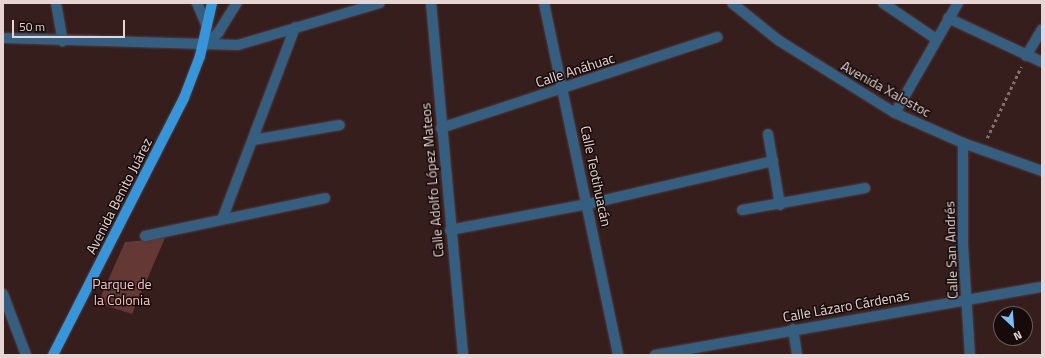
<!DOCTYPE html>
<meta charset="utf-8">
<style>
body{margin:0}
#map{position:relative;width:1045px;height:358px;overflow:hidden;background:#361e1c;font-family:"Titillium Web",sans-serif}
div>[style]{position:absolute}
.green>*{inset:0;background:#633835}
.path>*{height:2.5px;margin-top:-1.25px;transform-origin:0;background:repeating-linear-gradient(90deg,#85706e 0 3px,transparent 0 6px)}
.roads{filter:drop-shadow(0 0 1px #523b39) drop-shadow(0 0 1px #523b39)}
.minor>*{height:10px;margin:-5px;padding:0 5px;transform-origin:5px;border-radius:5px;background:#355f80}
.major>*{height:10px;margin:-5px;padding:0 5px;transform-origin:5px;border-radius:5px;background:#3596dc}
span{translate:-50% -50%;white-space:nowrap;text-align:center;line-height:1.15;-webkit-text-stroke:3px #160b0a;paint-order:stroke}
.street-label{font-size:14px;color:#e6d5d3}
.park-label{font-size:14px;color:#f2c5c0}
.frame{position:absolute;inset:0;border:4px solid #e6d5d3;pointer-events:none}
.north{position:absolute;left:993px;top:306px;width:40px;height:40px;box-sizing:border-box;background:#160b0a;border:1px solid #695c5a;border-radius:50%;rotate:154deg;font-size:11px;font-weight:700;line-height:16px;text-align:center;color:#e6d5d3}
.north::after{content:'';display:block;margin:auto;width:14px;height:18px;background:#79bff8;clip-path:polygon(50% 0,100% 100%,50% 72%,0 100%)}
.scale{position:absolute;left:12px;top:20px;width:113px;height:18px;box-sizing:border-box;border:2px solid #e6d5d3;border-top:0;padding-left:5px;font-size:12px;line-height:14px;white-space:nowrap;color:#e6d5d3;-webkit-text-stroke:3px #160b0a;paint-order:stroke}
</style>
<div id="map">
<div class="green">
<div style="clip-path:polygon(165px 238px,132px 314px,98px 303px,125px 242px)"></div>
</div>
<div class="path">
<div style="left:987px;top:138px;width:79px;rotate:-64.4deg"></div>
</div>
<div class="roads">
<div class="minor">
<div style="left:56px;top:3px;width:39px;rotate:80deg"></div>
<div style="left:197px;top:3px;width:25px;rotate:67deg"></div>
<div style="left:431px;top:3px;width:353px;rotate:84.8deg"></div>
<div style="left:544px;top:3px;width:360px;rotate:78.1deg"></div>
<div style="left:732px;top:3px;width:59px;rotate:38.8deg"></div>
<div style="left:778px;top:40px;width:138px;rotate:32deg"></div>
<div style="left:895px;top:113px;width:74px;rotate:23.8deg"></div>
<div style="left:963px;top:143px;width:84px;rotate:19.5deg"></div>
<div style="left:883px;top:3px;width:64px;rotate:34.2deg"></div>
<div style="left:948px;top:18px;width:104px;rotate:25.1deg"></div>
<div style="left:3px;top:38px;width:235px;rotate:1.7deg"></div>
<div style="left:238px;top:45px;width:148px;rotate:-16.5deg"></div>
<div style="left:203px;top:47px;width:21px;rotate:-43deg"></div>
<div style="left:218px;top:33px;width:36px;rotate:-58deg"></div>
<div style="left:1026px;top:56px;width:31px;rotate:-59deg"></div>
<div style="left:895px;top:113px;width:127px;rotate:-60.2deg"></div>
<div style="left:441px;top:128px;width:291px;rotate:-18.2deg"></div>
<div style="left:768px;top:134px;width:72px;rotate:80.4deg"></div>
<div style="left:253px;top:140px;width:88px;rotate:-9.8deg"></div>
<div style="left:963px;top:143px;width:102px;rotate:90deg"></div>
<div style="left:963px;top:245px;width:110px;rotate:86.4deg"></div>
<div style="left:742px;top:210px;width:125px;rotate:-10.1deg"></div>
<div style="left:223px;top:217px;width:203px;rotate:-69.2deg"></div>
<div style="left:450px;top:230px;width:140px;rotate:-10.7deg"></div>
<div style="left:588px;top:204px;width:190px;rotate:-13.1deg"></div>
<div style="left:145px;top:236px;width:184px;rotate:-11.9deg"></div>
<div style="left:3px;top:294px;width:65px;rotate:69.3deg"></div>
<div style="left:793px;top:329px;width:26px;rotate:81deg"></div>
<div style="left:655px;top:355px;width:393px;rotate:-10deg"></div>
</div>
<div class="major">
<div style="left:53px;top:355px;width:288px;rotate:-63deg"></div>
<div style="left:184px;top:98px;width:45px;rotate:-69.1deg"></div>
<div style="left:200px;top:56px;width:54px;rotate:-77.2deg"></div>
</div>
</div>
<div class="street-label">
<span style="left:575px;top:70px;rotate:-18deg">Calle Anáhuac</span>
<span style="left:886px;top:89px;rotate:29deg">Avenida Xalostoc</span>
<span style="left:596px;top:176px;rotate:78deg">Calle Teotihuacán</span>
<span style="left:432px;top:180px;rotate:-95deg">Calle Adolfo López Mateos</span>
<span style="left:119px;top:196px;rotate:-63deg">Avenida Benito Juárez</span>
<span style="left:951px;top:250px;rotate:-92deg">Calle San Andrés</span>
<span style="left:846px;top:306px;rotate:-10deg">Calle Lázaro Cárdenas</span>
</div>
<div class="park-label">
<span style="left:122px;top:292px">Parque de<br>la Colonia</span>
</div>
<div class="frame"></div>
<div class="north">N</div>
<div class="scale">50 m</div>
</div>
